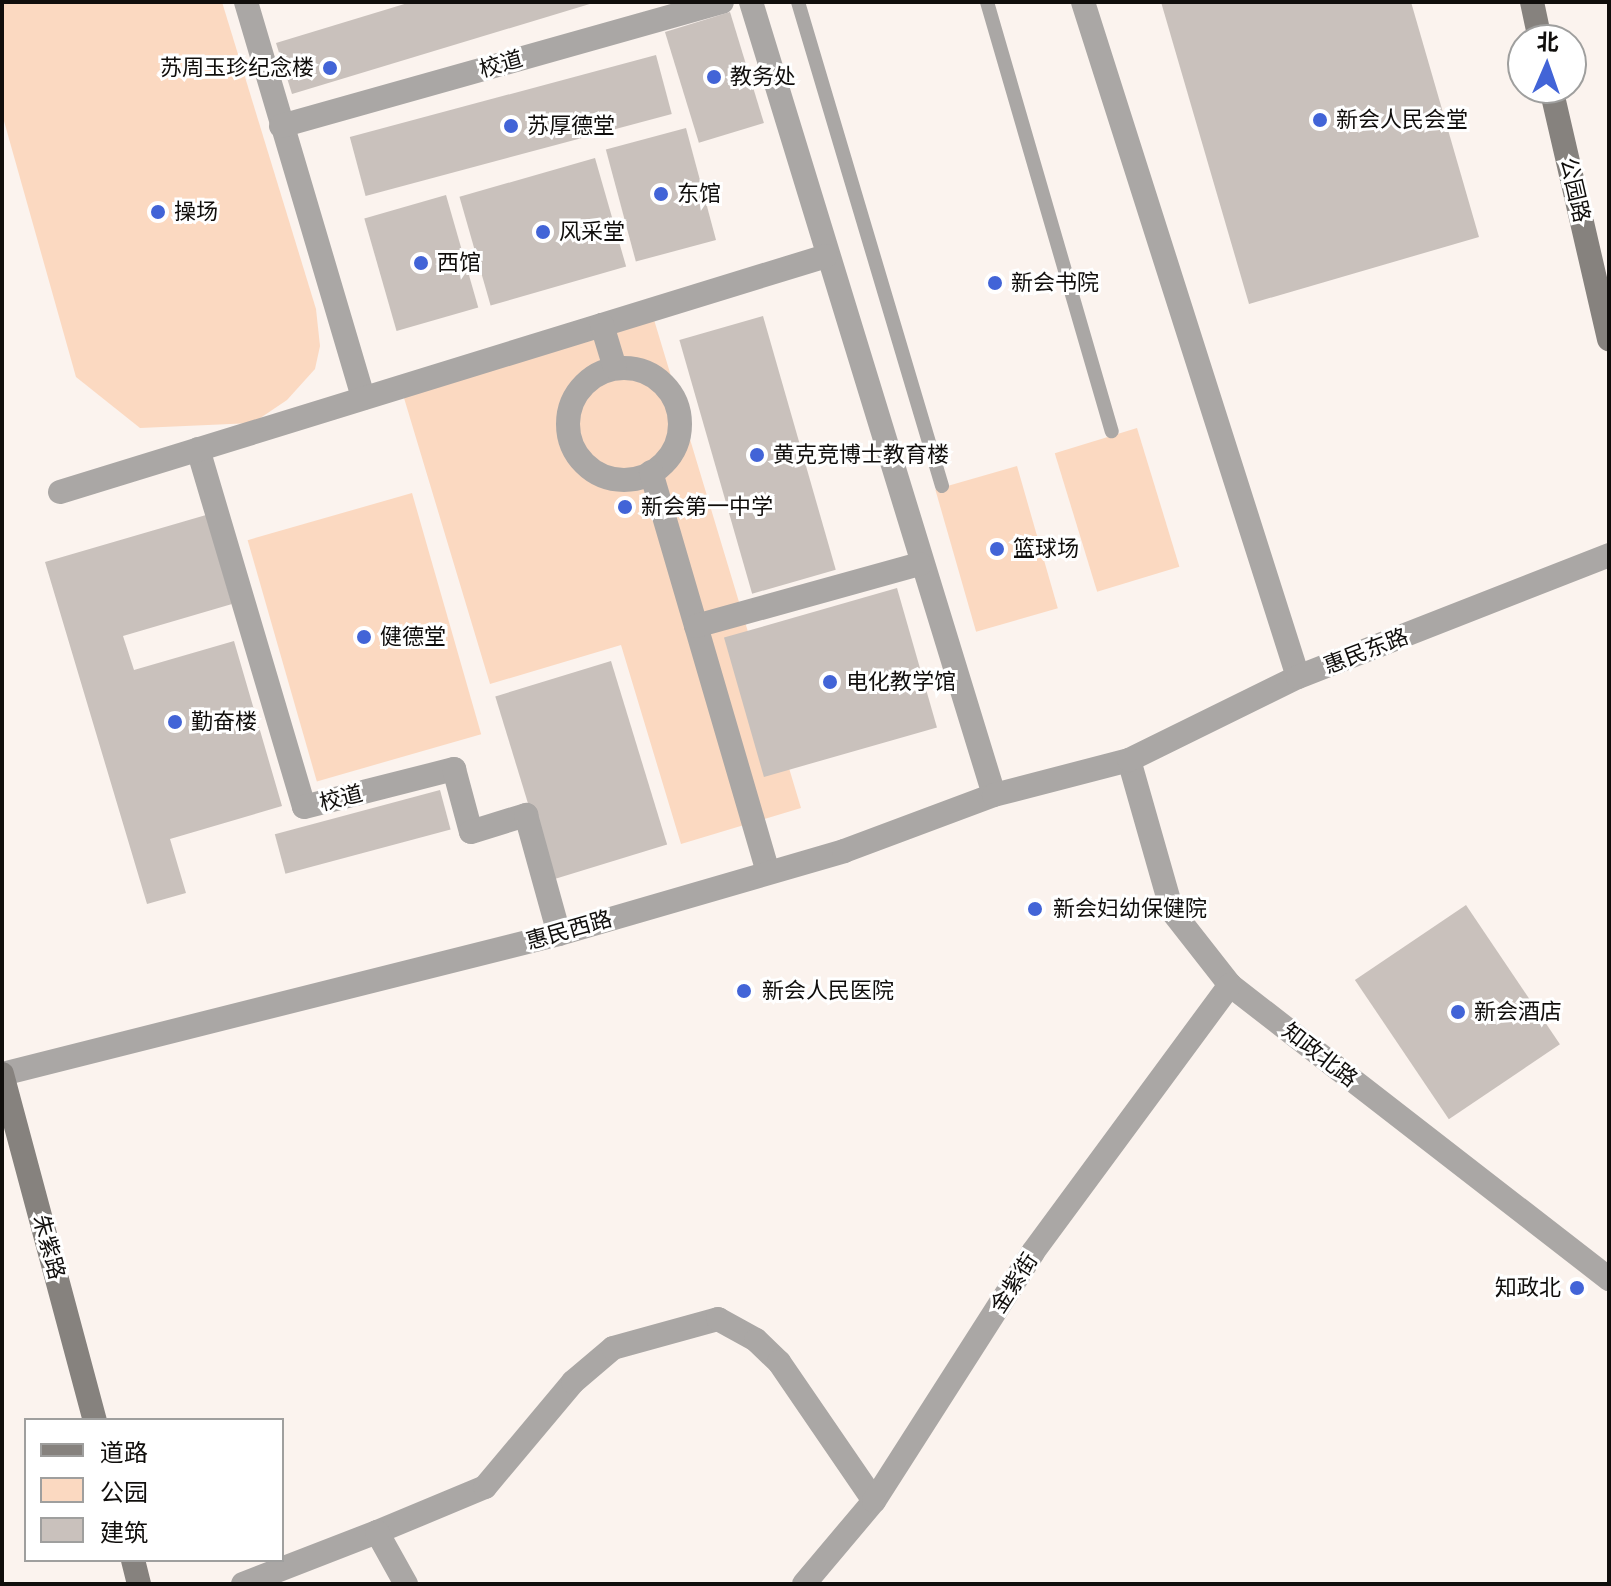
<!DOCTYPE html>
<meta charset="utf-8">
<style>
body{margin:0}
#map{position:relative;width:1611px;height:1586px;overflow:hidden;background:#fbf3ee;font-family:Quicksand,"Noto Sans SC",sans-serif}
div>[style]{position:absolute}
.green>*{inset:0;background:#fbd9c1;transform-origin:0 0}
.building>*{inset:0;background:#c9c1bc;transform-origin:0 0}
.lane>*{height:14px;margin:-7px;padding:0 7px;transform-origin:7px;border-radius:7px;background:#aaa7a5}
.street>*{height:24px;margin:-12px;padding:0 12px;transform-origin:12px;border-radius:12px;background:#aaa7a5}
.street>.ring{margin:-12px;padding:0;box-sizing:content-box;background:none;border:24px solid #aaa7a5;border-radius:50%}
.secondary>*{height:24px;margin:-12px;padding:0 12px;transform-origin:12px;border-radius:12px;background:#86827e}
.dots>*{width:22px;height:22px;translate:-50% -50%;box-sizing:border-box;border:4px solid #fff;border-radius:50%}
span{translate:-50% -50%;white-space:nowrap;text-align:center;line-height:1.15;-webkit-text-stroke:6px #fff;paint-order:stroke}
.street-label{font-size:22px;color:#100e0c}
.poi-label{font-size:22px;color:#100e0c}
.right{translate:-100% -50%;text-align:right}
.left{translate:0 -50%;text-align:left}
.frame{position:absolute;inset:0;border:4px solid #100e0c;pointer-events:none}
.legend{position:absolute;left:24px;top:1418px;width:260px;height:144px;box-sizing:border-box;background:#fff;border:2px solid #9f9f9e;margin:0;padding:10px 14px;list-style:none;font-size:24px;color:#100e0c}
.legend li{display:flex;align-items:center;gap:16px;height:40px}
.legend b{width:40px;border:2px solid #9f9f9e}
.north{position:absolute;left:1507px;top:24px;width:80px;height:80px;box-sizing:border-box;background:#fff;border:2px solid #9f9f9e;border-radius:50%;rotate:2deg;font-size:22px;font-weight:700;line-height:32px;text-align:center;color:#100e0c}
.north::after{content:'';display:block;margin:auto;width:28px;height:36px;background:#4264d7;clip-path:polygon(50% 0,100% 100%,50% 72%,0 100%)}
</style>
<div id="map">
<div class="green">
<div style="clip-path:polygon(2px 2px,222px 2px,316px 309px,320px 346px,315px 369px,287px 400px,253px 423px,140px 428px,76px 377px,2px 114px)"></div>
<div style="clip-path:polygon(652px 313px,801px 808px,681px 844px,621px 645px,490px 684px,401px 388px)"></div>
<div style="left:1137px;top:428px;width:145px;height:86px;rotate:73deg"></div>
<div style="left:1017px;top:466px;width:148px;height:85px;rotate:74deg"></div>
<div style="left:412px;top:493px;width:251px;height:171px;rotate:74deg"></div>
</div>
<div class="building">
<div style="clip-path:polygon(411px 2px,592px 2px,593px 3px,292px 94px,276px 43px)"></div>
<div style="clip-path:polygon(1161px 2px,1411px 2px,1479px 237px,1249px 304px)"></div>
<div style="left:730px;top:12px;width:116px;height:68px;rotate:73deg"></div>
<div style="left:656px;top:55px;width:61px;height:317px;rotate:75deg"></div>
<div style="left:686px;top:128px;width:116px;height:83px;rotate:75deg"></div>
<div style="left:595px;top:158px;width:113px;height:141px;rotate:74deg"></div>
<div style="left:446px;top:195px;width:117px;height:85px;rotate:74deg"></div>
<div style="left:763px;top:316px;width:264px;height:87px;rotate:74deg"></div>
<div style="clip-path:polygon(206px 515px,232px 604px,123px 636px,134px 670px,234px 641px,282px 806px,170px 839px,186px 893px,147px 904px,45px 562px)"></div>
<div style="left:897px;top:588px;width:145px;height:180px;rotate:74deg"></div>
<div style="left:611px;top:661px;width:192px;height:121px;rotate:73deg"></div>
<div style="left:440px;top:790px;width:41px;height:171px;rotate:75deg"></div>
<div style="left:1466px;top:905px;width:168px;height:134px;rotate:56deg"></div>
</div>
<div class="lane">
<div style="left:798px;top:2px;width:505px;rotate:73.43deg"></div>
<div style="left:987px;top:2px;width:447px;rotate:73.8deg"></div>
</div>
<div class="street">
<div style="left:246px;top:2px;width:413px;rotate:73.5deg"></div>
<div style="left:751px;top:2px;width:829px;rotate:72.96deg"></div>
<div style="left:1083px;top:2px;width:708px;rotate:72.33deg"></div>
<div style="left:281px;top:126px;width:458px;rotate:-15.7deg"></div>
<div style="left:602px;top:325px;width:234px;rotate:-17.1deg"></div>
<div class="ring" style="left:568px;top:368px;width:88px;height:88px"></div>
<div style="left:198px;top:449px;width:373px;rotate:73.5deg"></div>
<div style="left:304px;top:807px;width:155px;rotate:-14.2deg"></div>
<div style="left:454px;top:769px;width:65px;rotate:74.9deg"></div>
<div style="left:471px;top:832px;width:58px;rotate:-17.2deg"></div>
<div style="left:526px;top:815px;width:123px;rotate:74.5deg"></div>
<div style="left:651px;top:472px;width:416px;rotate:73.7deg"></div>
<div style="left:60px;top:492px;width:567px;rotate:-17.13deg"></div>
<div style="left:602px;top:325px;width:45px;rotate:73.2deg"></div>
<div style="left:696px;top:626px;width:232px;rotate:-15.5deg"></div>
<div style="left:1129px;top:760px;width:157px;rotate:74.1deg"></div>
<div style="left:1172px;top:911px;width:94px;rotate:51.9deg"></div>
<div style="left:1230px;top:985px;width:480px;rotate:37.8deg"></div>
<div style="left:2px;top:1074px;width:574px;rotate:-14.11deg"></div>
<div style="left:559px;top:934px;width:297px;rotate:-16.2deg"></div>
<div style="left:844px;top:851px;width:160px;rotate:-20.5deg"></div>
<div style="left:994px;top:795px;width:139px;rotate:-14.5deg"></div>
<div style="left:1129px;top:760px;width:188px;rotate:-26.2deg"></div>
<div style="left:1298px;top:677px;width:334px;rotate:-21.4deg"></div>
<div style="left:377px;top:1532px;width:117px;rotate:-22.6deg"></div>
<div style="left:485px;top:1487px;width:137px;rotate:-50deg"></div>
<div style="left:573px;top:1382px;width:52px;rotate:-40.4deg"></div>
<div style="left:613px;top:1348px;width:109px;rotate:-15.4deg"></div>
<div style="left:718px;top:1319px;width:43px;rotate:28.9deg"></div>
<div style="left:756px;top:1340px;width:32px;rotate:44deg"></div>
<div style="left:779px;top:1362px;width:168px;rotate:55.6deg"></div>
<div style="left:243px;top:1584px;width:144px;rotate:-21.2deg"></div>
<div style="left:377px;top:1532px;width:60px;rotate:60.9deg"></div>
<div style="left:804px;top:1584px;width:109px;rotate:-49.9deg"></div>
<div style="left:874px;top:1501px;width:295px;rotate:-57.4deg"></div>
<div style="left:1033px;top:1252px;width:332px;rotate:-53.6deg"></div>
</div>
<div class="secondary">
<div style="left:1532px;top:2px;width:39px;rotate:78deg"></div>
<div style="left:1551px;top:88px;width:258px;rotate:77deg"></div>
<div style="left:2px;top:1074px;width:358px;rotate:75deg"></div>
<div style="left:133px;top:1560px;width:25px;rotate:76deg"></div>
</div>
<div class="dots">
<div style="left:330px;top:68px;background:#4264d7"></div>
<div style="left:714px;top:77px;background:#4264d7"></div>
<div style="left:1320px;top:120px;background:#4264d7"></div>
<div style="left:511px;top:126px;background:#4264d7"></div>
<div style="left:661px;top:194px;background:#4264d7"></div>
<div style="left:158px;top:212px;background:#4264d7"></div>
<div style="left:543px;top:232px;background:#4264d7"></div>
<div style="left:421px;top:263px;background:#4264d7"></div>
<div style="left:995px;top:283px;background:#4264d7"></div>
<div style="left:757px;top:455px;background:#4264d7"></div>
<div style="left:625px;top:507px;background:#4264d7"></div>
<div style="left:997px;top:549px;background:#4264d7"></div>
<div style="left:364px;top:637px;background:#4264d7"></div>
<div style="left:830px;top:682px;background:#4264d7"></div>
<div style="left:175px;top:722px;background:#4264d7"></div>
<div style="left:1035px;top:909px;background:#4264d7"></div>
<div style="left:744px;top:991px;background:#4264d7"></div>
<div style="left:1458px;top:1012px;background:#4264d7"></div>
<div style="left:1577px;top:1288px;background:#4264d7"></div>
</div>
<div class="street-label">
<span style="left:501px;top:64px;rotate:-16deg">校道</span>
<span style="left:1575px;top:190px;rotate:77deg">公园路</span>
<span style="left:1366px;top:651px;rotate:-21deg">惠民东路</span>
<span style="left:341px;top:798px;rotate:-14deg">校道</span>
<span style="left:569px;top:930px;rotate:-16deg">惠民西路</span>
<span style="left:1320px;top:1055px;rotate:38deg">知政北路</span>
<span style="left:49px;top:1247px;rotate:75deg">朱紫路</span>
<span style="left:1014px;top:1283px;rotate:-57deg">金紫街</span>
</div>
<div class="poi-label">
<span class="right" style="left:314px;top:68px">苏周玉珍纪念楼</span>
<span class="left" style="left:730px;top:77px">教务处</span>
<span class="left" style="left:1336px;top:120px">新会人民会堂</span>
<span class="left" style="left:527px;top:126px">苏厚德堂</span>
<span class="left" style="left:677px;top:194px">东馆</span>
<span class="left" style="left:174px;top:212px">操场</span>
<span class="left" style="left:559px;top:232px">风采堂</span>
<span class="left" style="left:437px;top:263px">西馆</span>
<span class="left" style="left:1011px;top:283px">新会书院</span>
<span class="left" style="left:773px;top:455px">黄克竞博士教育楼</span>
<span class="left" style="left:641px;top:507px">新会第一中学</span>
<span class="left" style="left:1013px;top:549px">篮球场</span>
<span class="left" style="left:380px;top:637px">健德堂</span>
<span class="left" style="left:846px;top:682px">电化教学馆</span>
<span class="left" style="left:191px;top:722px">勤奋楼</span>
<span class="left" style="left:1053px;top:909px">新会妇幼保健院</span>
<span class="left" style="left:762px;top:991px">新会人民医院</span>
<span class="left" style="left:1474px;top:1012px">新会酒店</span>
<span class="right" style="left:1561px;top:1288px">知政北</span>
</div>
<div class="frame"></div>
<ul class="legend">
<li><b style="height:10px;background:#86827e"></b>道路</li>
<li><b style="height:22px;background:#fbd9c1"></b>公园</li>
<li><b style="height:22px;background:#c9c1bc"></b>建筑</li>
</ul>
<div class="north">北</div>
</div>
